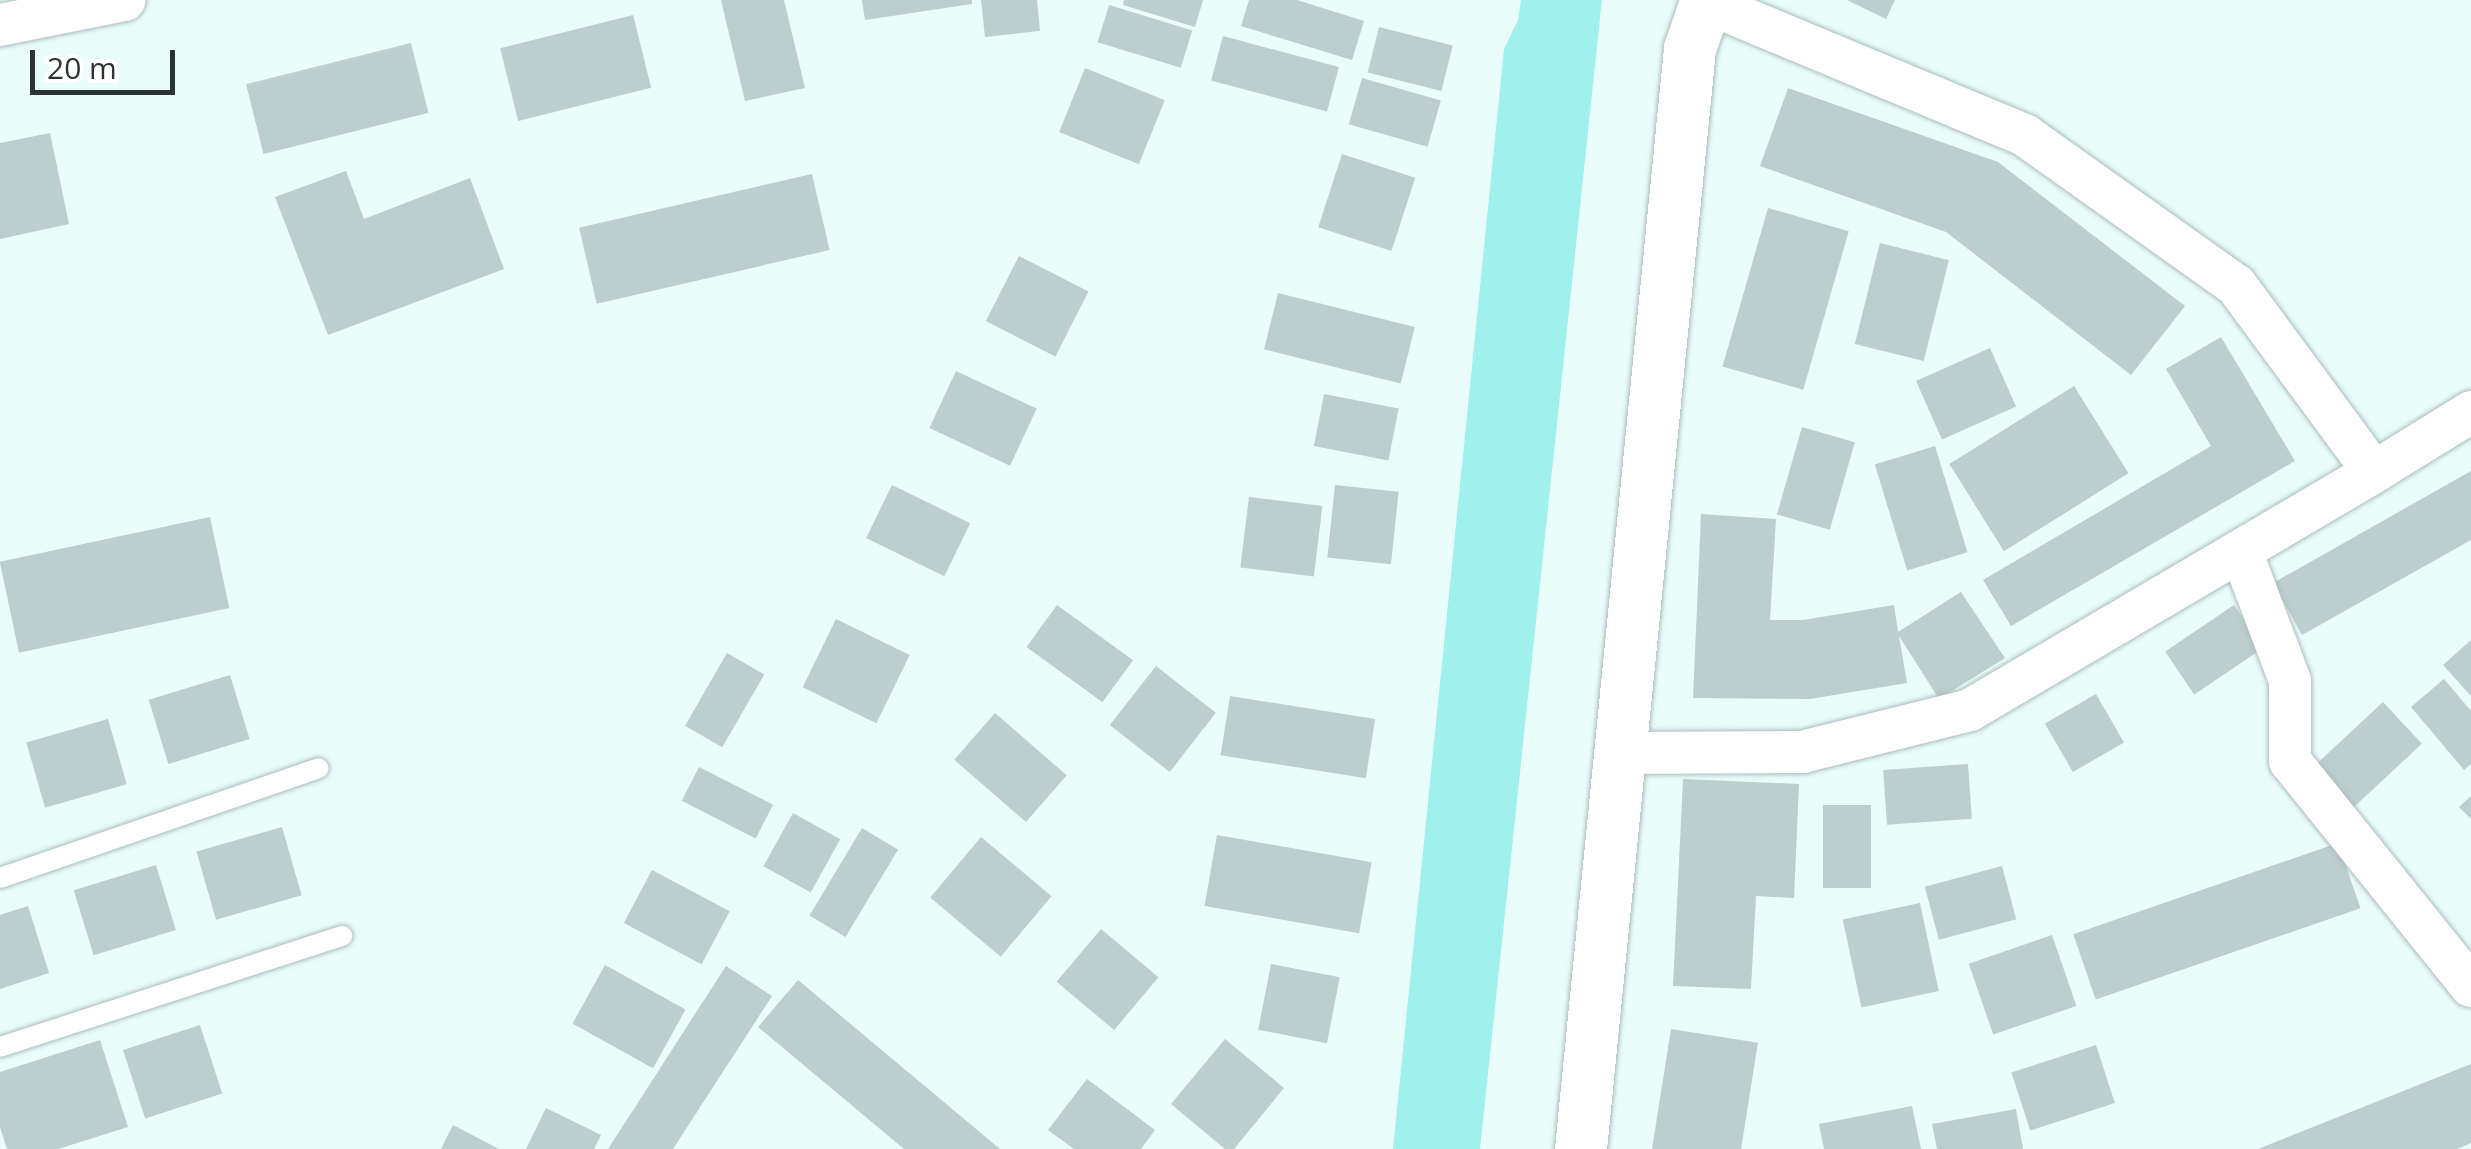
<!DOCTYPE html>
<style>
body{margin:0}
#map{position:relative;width:2471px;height:1149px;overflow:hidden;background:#e9fdfb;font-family:"Open Sans",sans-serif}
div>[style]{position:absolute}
.water>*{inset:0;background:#a0f1ee}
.building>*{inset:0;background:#bccecd;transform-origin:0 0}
.roads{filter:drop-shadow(0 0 2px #aabcbb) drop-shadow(0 0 2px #aabcbb)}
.service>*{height:20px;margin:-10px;padding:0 10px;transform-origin:10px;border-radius:10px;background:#fff}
.minor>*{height:42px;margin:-21px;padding:0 21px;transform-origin:21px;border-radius:21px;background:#fff}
.tertiary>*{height:52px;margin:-26px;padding:0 26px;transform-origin:26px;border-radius:26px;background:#fff}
span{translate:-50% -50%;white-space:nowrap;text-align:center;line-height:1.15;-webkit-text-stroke:8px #fff;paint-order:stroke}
.scale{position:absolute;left:30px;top:50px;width:145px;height:45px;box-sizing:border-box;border:5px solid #2c3333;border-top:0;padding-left:12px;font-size:30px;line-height:35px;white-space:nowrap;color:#2c3333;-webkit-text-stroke:8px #fff;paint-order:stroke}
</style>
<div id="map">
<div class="water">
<div style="clip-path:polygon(1521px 0,1602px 0,1480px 1149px,1393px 1149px,1504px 49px,1518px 20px)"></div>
</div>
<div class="building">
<div style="clip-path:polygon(721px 0,784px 0,805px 88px,745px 101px)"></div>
<div style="clip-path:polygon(862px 0,972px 0,972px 4px,865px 20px)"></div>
<div style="clip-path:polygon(981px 0,1037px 0,1040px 31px,985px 37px)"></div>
<div style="clip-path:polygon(1124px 0,1203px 0,1195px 27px,1123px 5px)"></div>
<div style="clip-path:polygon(1249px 0,1297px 0,1364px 21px,1352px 60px,1241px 26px)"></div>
<div style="clip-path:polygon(1847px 0,1895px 0,1886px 19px)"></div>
<div style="left:1109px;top:5px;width:87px;height:39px;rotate:17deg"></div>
<div style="left:633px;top:15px;width:75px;height:137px;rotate:76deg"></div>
<div style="left:1379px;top:27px;width:76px;height:47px;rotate:14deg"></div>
<div style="left:1223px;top:36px;width:120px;height:46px;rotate:15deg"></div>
<div style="left:411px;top:43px;width:72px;height:170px;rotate:76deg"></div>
<div style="left:1085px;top:68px;width:86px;height:69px;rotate:22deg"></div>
<div style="left:1362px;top:78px;width:82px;height:48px;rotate:16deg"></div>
<div style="clip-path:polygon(1788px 88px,1998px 162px,2185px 306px,2131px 375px,1946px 232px,1760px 166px)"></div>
<div style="clip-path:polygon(50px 133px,69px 224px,0 239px,0 143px)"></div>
<div style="left:1342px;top:154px;width:77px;height:77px;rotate:18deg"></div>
<div style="clip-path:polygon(346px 171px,364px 219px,470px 178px,504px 269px,328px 335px,275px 197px)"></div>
<div style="left:812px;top:174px;width:78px;height:239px;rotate:77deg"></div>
<div style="left:1768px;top:208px;width:84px;height:165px;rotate:16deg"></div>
<div style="left:1880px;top:243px;width:71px;height:104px;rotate:14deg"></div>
<div style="left:1019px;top:256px;width:78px;height:73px;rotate:27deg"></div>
<div style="left:1278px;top:293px;width:141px;height:58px;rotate:14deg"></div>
<div style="clip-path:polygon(2221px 337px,2295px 461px,2011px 626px,1983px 580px,2211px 446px,2166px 369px)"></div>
<div style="left:1990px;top:348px;width:64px;height:81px;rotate:66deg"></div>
<div style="left:956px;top:371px;width:89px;height:63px;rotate:25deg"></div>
<div style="left:2074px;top:386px;width:103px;height:147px;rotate:58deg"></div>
<div style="left:1324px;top:394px;width:76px;height:53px;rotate:11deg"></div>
<div style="left:1802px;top:427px;width:55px;height:91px;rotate:16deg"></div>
<div style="left:1935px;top:446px;width:111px;height:63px;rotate:73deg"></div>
<div style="clip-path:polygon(2471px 471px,2471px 540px,2302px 635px,2273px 583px)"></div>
<div style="left:892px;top:485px;width:87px;height:59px;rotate:26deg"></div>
<div style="left:1335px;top:485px;width:64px;height:73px;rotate:6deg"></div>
<div style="left:1249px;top:497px;width:74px;height:71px;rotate:7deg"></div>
<div style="clip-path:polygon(1701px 514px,1776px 519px,1770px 620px,1803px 620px,1894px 605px,1898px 632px,1961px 592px,2005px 658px,1939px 699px,1899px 636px,1907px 683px,1810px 699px,1693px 698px)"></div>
<div style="left:210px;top:517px;width:93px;height:215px;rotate:78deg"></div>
<div style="left:1057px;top:605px;width:94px;height:52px;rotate:36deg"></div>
<div style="left:2234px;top:605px;width:52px;height:83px;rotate:56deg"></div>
<div style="left:836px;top:619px;width:82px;height:76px;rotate:26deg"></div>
<div style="clip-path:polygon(2471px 640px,2471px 696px,2443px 665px)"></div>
<div style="left:727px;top:653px;width:43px;height:84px;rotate:30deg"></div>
<div style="left:1156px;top:666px;width:76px;height:75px;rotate:38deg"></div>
<div style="left:230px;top:675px;width:67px;height:85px;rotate:73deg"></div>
<div style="clip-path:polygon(2444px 679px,2471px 711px,2471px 764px,2464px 770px,2411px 707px)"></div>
<div style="left:2096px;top:694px;width:56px;height:59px;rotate:60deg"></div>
<div style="left:1230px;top:696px;width:147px;height:60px;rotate:9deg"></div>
<div style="left:2383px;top:702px;width:57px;height:98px;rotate:47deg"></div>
<div style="left:995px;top:713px;width:95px;height:62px;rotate:41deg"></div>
<div style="left:108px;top:719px;width:68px;height:85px;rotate:74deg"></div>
<div style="left:1968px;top:764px;width:55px;height:85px;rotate:86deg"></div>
<div style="left:699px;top:767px;width:83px;height:38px;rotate:27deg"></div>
<div style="clip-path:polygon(1683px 779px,1799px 784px,1794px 898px,1756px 896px,1751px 989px,1673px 986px)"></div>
<div style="clip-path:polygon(2471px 796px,2471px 819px,2459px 807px)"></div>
<div style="left:1823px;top:805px;width:48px;height:83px"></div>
<div style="left:793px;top:813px;width:54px;height:61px;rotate:29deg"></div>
<div style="left:282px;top:827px;width:71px;height:89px;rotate:74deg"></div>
<div style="left:862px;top:828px;width:42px;height:102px;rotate:31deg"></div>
<div style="left:1217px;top:835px;width:157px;height:72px;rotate:10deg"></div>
<div style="left:981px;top:837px;width:92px;height:79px;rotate:40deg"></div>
<div style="left:2338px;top:843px;width:69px;height:280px;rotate:71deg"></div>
<div style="left:156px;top:865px;width:68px;height:86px;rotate:73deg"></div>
<div style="left:2002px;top:866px;width:55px;height:80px;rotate:75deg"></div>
<div style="left:652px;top:870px;width:88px;height:60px;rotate:28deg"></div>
<div style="left:1920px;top:903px;width:90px;height:79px;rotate:78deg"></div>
<div style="clip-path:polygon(28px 906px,49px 973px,0 989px,0 915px)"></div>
<div style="left:1101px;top:929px;width:75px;height:69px;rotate:40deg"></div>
<div style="left:2052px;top:935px;width:75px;height:88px;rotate:71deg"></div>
<div style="left:1271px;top:964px;width:70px;height:67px;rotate:11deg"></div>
<div style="left:605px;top:965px;width:92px;height:67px;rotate:29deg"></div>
<div style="clip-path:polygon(726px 966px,772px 996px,673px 1149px,608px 1149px)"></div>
<div style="clip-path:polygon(798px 980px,1000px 1149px,904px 1149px,758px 1027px)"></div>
<div style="left:200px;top:1025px;width:72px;height:81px;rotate:72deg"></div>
<div style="left:1671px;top:1029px;width:88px;height:122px;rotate:9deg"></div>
<div style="clip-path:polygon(1225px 1039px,1284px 1088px,1234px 1149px,1225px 1149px,1171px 1104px)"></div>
<div style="clip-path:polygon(100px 1040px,128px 1127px,58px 1149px,7px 1149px,0 1127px,0 1072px)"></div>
<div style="left:2096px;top:1045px;width:61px;height:89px;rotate:72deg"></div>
<div style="clip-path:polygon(2471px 1064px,2471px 1143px,2457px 1149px,2258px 1149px)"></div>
<div style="clip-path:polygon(1087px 1079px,1155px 1130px,1141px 1149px,1074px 1149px,1048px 1130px)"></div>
<div style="clip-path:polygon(1912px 1106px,1921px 1149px,1824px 1149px,1819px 1124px)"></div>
<div style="clip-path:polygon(546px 1108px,601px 1135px,594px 1149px,526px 1149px)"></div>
<div style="clip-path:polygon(2016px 1109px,2023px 1149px,1937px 1149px,1932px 1124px)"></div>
<div style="clip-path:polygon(453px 1125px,499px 1149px,441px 1149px)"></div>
</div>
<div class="roads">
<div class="service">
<div style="left:0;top:878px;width:337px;rotate:-19deg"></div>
<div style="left:0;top:1047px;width:360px;rotate:-18deg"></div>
</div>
<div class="minor">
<div style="left:1700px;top:0;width:353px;rotate:22.6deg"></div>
<div style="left:2026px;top:136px;width:257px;rotate:35.4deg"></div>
<div style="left:2236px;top:285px;width:232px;rotate:53.6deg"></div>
<div style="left:2374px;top:472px;width:114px;rotate:-31.7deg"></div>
<div style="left:0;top:25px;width:127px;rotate:-11.3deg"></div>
<div style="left:2241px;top:551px;width:139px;rotate:69.3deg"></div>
<div style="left:2290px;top:681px;width:80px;rotate:90deg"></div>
<div style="left:2290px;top:761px;width:289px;rotate:51.2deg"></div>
<div style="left:1620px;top:753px;width:182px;rotate:-0.3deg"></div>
<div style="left:1802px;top:752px;width:173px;rotate:-14deg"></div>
<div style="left:1970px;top:710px;width:469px;rotate:-30.5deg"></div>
</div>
<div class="tertiary">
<div style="left:1581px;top:1149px;width:1105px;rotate:-84.34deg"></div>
<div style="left:1690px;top:49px;width:52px;rotate:-70.9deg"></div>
</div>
</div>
<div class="scale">20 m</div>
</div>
